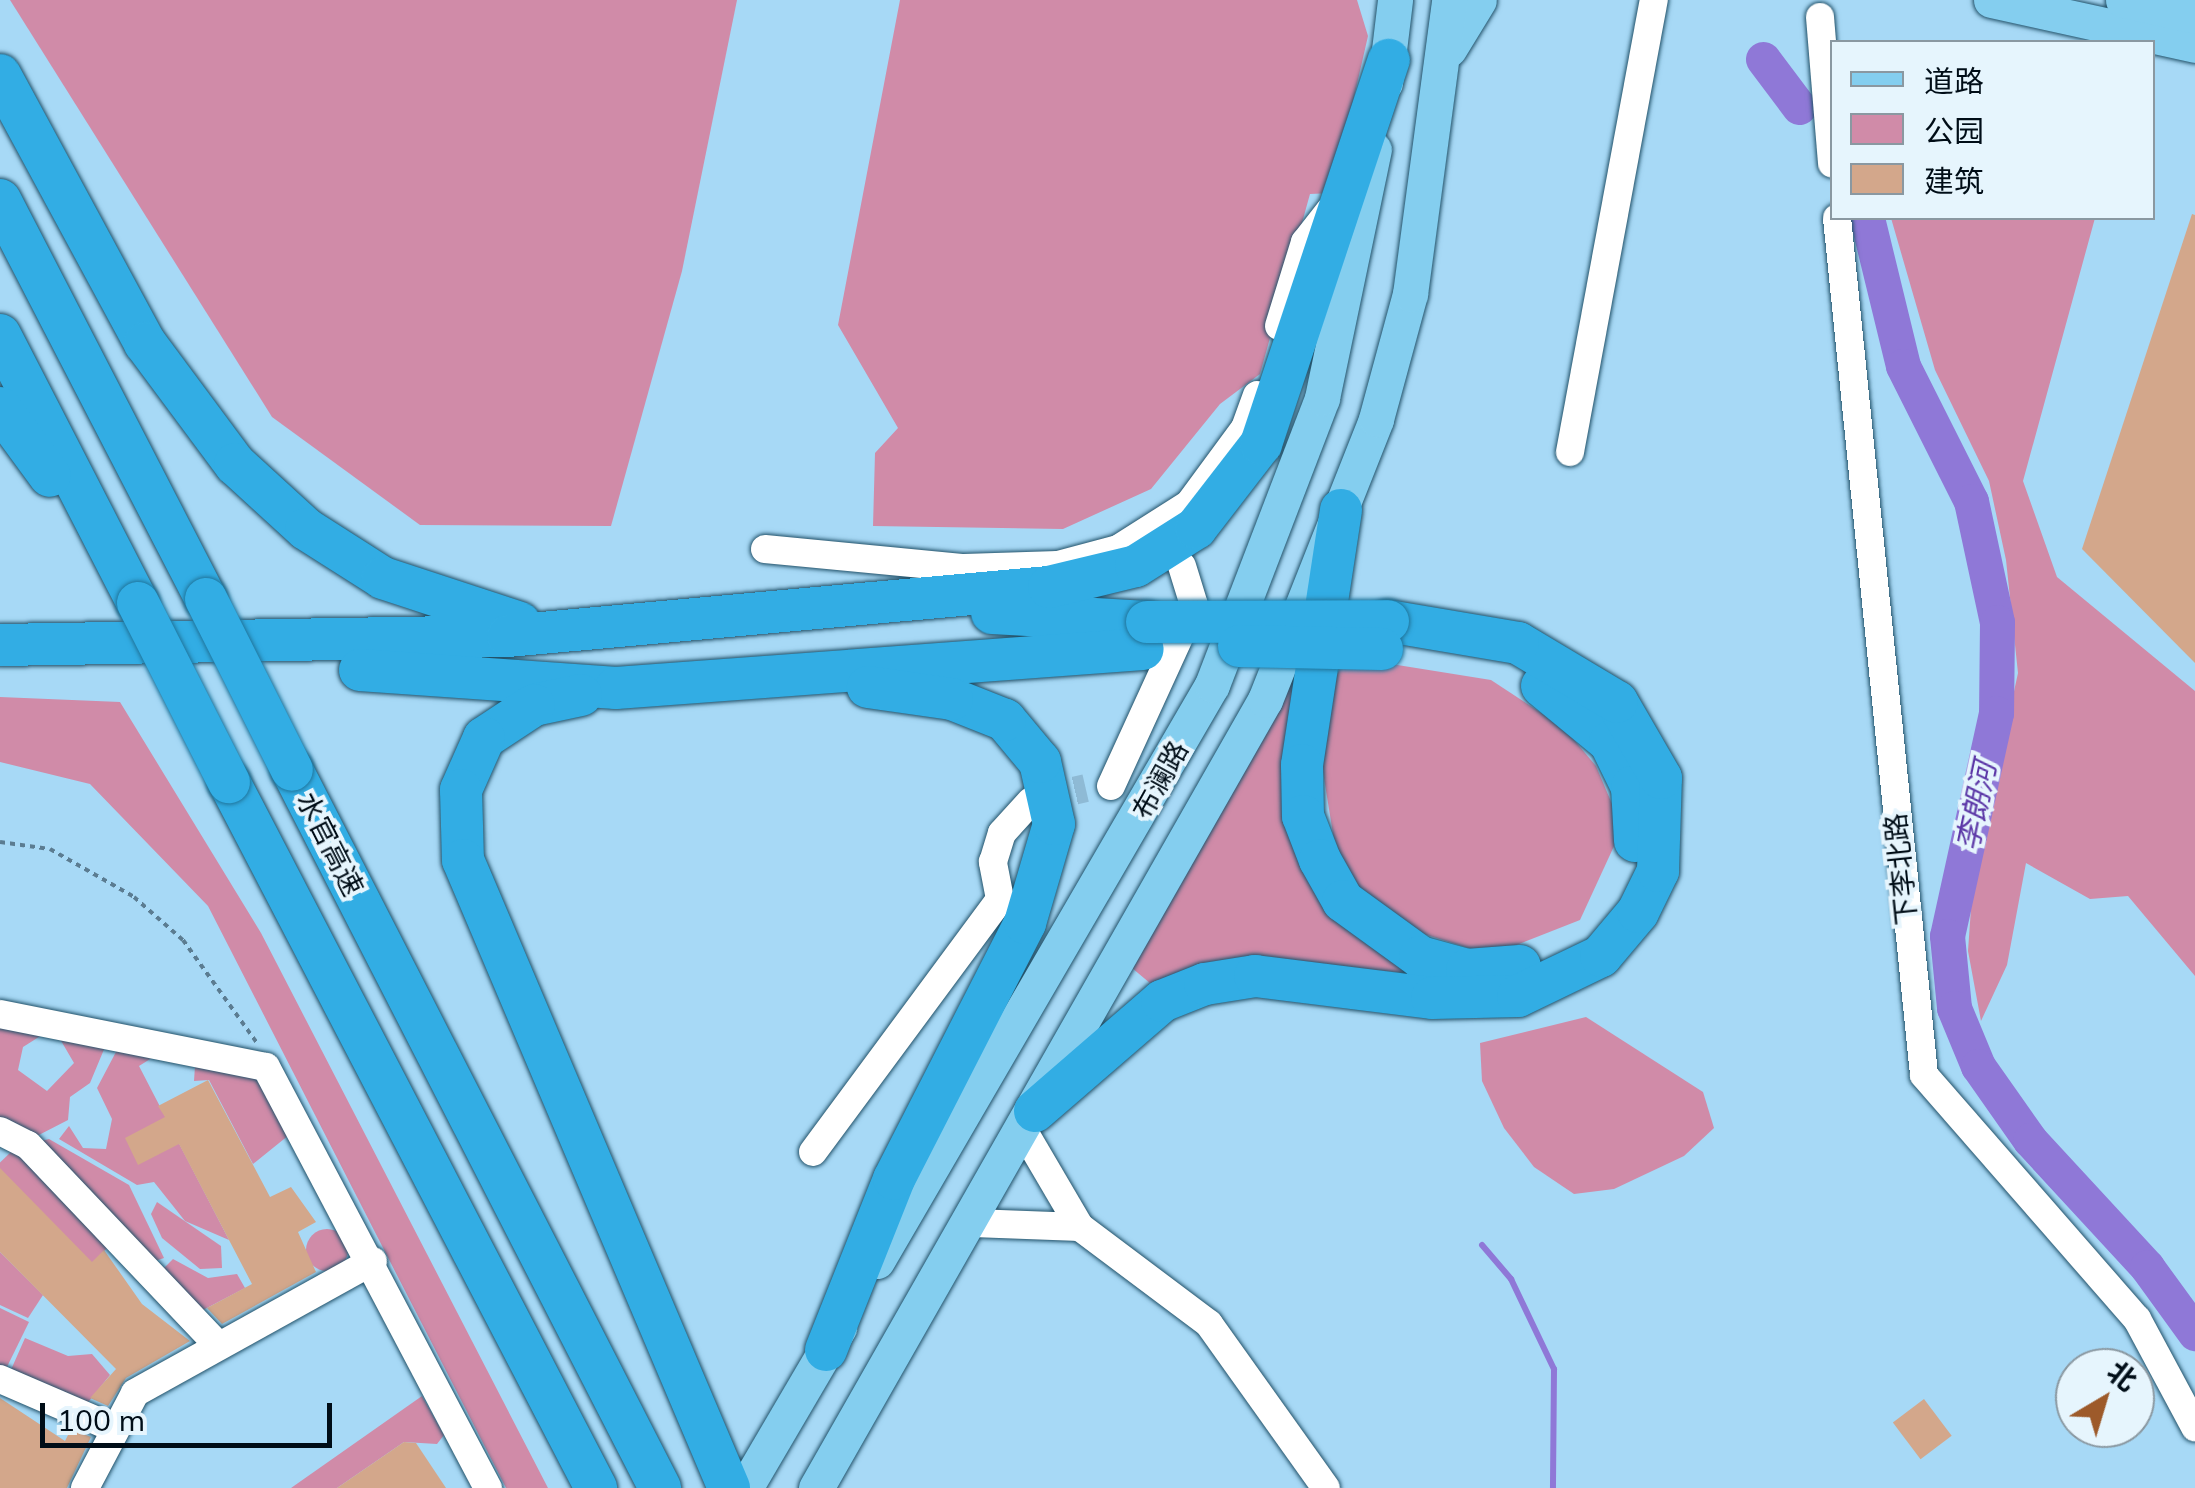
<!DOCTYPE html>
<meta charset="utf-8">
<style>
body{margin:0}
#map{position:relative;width:2195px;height:1488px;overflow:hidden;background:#a7d9f6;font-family:Mulish,"Noto Sans SC",sans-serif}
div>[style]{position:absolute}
.green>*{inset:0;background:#d08ba8;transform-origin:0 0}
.round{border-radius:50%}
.stream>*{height:6px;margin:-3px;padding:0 3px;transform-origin:3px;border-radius:3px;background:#8f78d7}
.river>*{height:35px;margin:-17.5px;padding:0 17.5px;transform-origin:17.5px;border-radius:17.5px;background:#8f78d7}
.building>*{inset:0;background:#d3a78b;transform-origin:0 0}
.minor-tunnel>*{height:28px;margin-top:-14px;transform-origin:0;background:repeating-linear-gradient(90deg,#8ebad5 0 28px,transparent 0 42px)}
.path>*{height:4px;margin-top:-2px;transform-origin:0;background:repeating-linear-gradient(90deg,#5b7c91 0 5px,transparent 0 10px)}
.roads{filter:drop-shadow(0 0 2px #215169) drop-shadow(0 0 2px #215169)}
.minor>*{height:28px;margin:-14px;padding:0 14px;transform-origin:14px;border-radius:14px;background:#fff}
.major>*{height:35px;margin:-17.5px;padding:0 17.5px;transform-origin:17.5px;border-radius:17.5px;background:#84ceef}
.highway>*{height:42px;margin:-21px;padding:0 21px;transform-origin:21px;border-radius:21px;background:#32ade4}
.bridges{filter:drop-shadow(0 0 2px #20759c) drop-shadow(0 0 2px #20759c)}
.highway-bridge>*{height:42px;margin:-21px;padding:0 21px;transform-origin:21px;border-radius:21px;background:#32ade4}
span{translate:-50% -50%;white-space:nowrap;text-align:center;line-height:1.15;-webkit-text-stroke:8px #e6f5fd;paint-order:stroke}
.street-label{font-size:28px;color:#000d17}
.water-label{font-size:30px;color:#5c38a7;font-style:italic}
.legend{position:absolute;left:1830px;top:40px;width:325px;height:180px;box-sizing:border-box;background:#e6f5fd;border:2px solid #8a98a1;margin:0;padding:12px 18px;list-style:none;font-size:30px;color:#000d17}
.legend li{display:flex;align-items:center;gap:20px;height:50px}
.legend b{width:50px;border:2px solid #8a98a1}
.north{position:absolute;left:2055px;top:1348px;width:100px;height:100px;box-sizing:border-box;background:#e6f5fd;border:2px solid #8a98a1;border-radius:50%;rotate:38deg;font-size:28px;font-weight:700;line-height:40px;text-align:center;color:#000d17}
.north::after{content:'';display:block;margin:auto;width:35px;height:45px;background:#9d5a2a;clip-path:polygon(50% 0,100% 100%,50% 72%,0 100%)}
.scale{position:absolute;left:40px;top:1403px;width:292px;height:45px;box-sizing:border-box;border:5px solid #000d17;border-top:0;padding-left:12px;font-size:30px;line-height:35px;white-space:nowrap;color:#000d17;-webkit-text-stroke:8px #e6f5fd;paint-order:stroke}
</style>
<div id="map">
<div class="green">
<div style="clip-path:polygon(10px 0,737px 0,682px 271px,611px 526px,420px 525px,272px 417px)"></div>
<div style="clip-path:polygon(900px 0,1357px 0,1368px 36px,1332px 193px,1310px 194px,1260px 374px,1220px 404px,1151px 489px,1063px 529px,873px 526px,875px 453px,898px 428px,838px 325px)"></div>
<div style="clip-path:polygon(1891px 218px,2095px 218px,2023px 481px,2057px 577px,2195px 691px,2195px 976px,2128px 896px,2090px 899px,2026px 863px,2007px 965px,1981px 1021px,1968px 951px,1973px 880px,2018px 673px,2006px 560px,1989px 481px,1935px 370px)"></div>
<div style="clip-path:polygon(1385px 663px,1491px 680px,1564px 728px,1596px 766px,1615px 811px,1615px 844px,1580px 920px,1491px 955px,1401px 927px,1363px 894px,1336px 852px,1316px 729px,1341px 665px)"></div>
<div style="clip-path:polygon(1295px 673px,1310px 858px,1441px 976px,1251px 959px,1157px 989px,1132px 968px)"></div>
<div style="clip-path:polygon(0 697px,120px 702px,261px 933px,548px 1488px,506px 1488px,208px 906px,90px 784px,0 762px)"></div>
<div style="clip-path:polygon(1586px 1017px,1703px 1092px,1714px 1128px,1684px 1156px,1614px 1189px,1574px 1194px,1534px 1167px,1504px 1128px,1482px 1081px,1480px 1043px)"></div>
<div style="clip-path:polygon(0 1028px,42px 1035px,23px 1047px,18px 1070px,47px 1091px,74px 1063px,60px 1039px,105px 1047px,90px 1083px,70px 1097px,68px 1120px,33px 1138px,0 1121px)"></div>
<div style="clip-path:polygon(117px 1050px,155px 1056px,139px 1066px,229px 1240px,185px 1221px,154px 1182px,137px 1185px,59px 1139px,69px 1126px,83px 1148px,106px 1149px,112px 1119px,97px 1088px)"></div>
<div style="clip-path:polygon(195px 1066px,257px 1075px,289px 1135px,253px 1164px,209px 1080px,194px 1081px)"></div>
<div style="clip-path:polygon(49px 1139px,129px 1185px,164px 1258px,155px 1261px,37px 1142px)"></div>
<div style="left:14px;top:1149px;width:136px;height:24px;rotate:46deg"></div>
<div style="clip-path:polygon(157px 1202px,221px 1246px,222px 1268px,200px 1269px,162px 1238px,151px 1214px)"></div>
<div class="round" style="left:306px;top:1229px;width:42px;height:42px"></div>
<div style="clip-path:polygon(0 1252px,43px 1295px,28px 1318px,0 1305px)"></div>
<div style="clip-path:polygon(173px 1259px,208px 1278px,237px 1274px,245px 1288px,203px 1310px,164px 1268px)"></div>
<div style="clip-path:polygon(0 1308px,29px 1322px,4px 1373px,0 1371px)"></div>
<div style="clip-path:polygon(25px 1338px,68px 1356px,92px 1354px,110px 1375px,85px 1406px,10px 1372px)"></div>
<div style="clip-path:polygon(422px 1396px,444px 1435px,437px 1444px,404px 1442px,337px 1488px,291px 1488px)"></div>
</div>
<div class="stream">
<div style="left:1482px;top:1245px;width:45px;rotate:49.5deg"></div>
<div style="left:1511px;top:1279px;width:100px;rotate:64.5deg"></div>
<div style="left:1554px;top:1369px;width:119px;rotate:90.5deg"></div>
</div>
<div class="river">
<div style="left:1763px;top:59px;width:60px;rotate:53.1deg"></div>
<div style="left:1867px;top:218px;width:152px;rotate:76.3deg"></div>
<div style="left:1903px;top:366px;width:151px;rotate:63.3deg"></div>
<div style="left:1971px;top:501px;width:124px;rotate:77.9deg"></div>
<div style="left:1997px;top:622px;width:91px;rotate:90.6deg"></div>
<div style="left:1996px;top:713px;width:228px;rotate:102.4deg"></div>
<div style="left:1947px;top:936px;width:72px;rotate:84.4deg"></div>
<div style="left:1954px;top:1008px;width:63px;rotate:67.5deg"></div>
<div style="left:1978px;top:1066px;width:90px;rotate:54.9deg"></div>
<div style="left:2030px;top:1140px;width:173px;rotate:47.3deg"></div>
<div style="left:2147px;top:1267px;width:82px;rotate:54deg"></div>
</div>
<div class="building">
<div style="clip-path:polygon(2192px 214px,2195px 215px,2195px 663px,2082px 549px)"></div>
<div style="clip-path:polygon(208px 1080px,270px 1197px,291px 1187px,316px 1222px,298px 1232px,316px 1272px,222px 1324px,207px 1308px,252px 1284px,229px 1240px,179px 1144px,138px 1165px,125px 1138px,165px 1117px,158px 1106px)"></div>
<div style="clip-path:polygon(0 1168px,92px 1262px,104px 1250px,142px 1304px,190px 1341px,126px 1378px,108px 1406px,90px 1398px,116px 1369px,0 1252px)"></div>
<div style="clip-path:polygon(0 1398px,65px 1441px,71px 1429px,91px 1437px,67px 1488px,0 1488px)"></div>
<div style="left:1924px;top:1399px;width:46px;height:39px;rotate:53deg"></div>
<div style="clip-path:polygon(404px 1442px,416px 1443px,446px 1488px,337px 1488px)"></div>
</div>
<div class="minor-tunnel">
<div style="left:1034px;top:800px;width:53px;rotate:-13deg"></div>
</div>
<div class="path">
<div style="left:0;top:842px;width:50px;rotate:8deg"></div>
<div style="left:50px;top:849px;width:97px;rotate:29.7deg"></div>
<div style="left:134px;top:897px;width:65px;rotate:41.3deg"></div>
<div style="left:183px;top:940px;width:127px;rotate:54.3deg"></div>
</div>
<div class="roads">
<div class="minor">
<div style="left:1820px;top:17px;width:147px;rotate:85.3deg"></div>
<div style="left:1837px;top:218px;width:861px;rotate:84.2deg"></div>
<div style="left:1924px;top:1075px;width:324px;rotate:48.9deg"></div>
<div style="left:2137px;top:1319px;width:123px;rotate:61.8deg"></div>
<div style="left:1279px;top:326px;width:88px;rotate:-72.8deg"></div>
<div style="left:1305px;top:242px;width:39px;rotate:-52deg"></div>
<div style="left:1570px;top:452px;width:460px;rotate:-79.5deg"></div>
<div style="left:765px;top:549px;width:200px;rotate:5.5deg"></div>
<div style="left:964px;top:568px;width:94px;rotate:-1.8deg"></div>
<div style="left:1058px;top:565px;width:62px;rotate:-14.9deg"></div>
<div style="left:1118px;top:549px;width:84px;rotate:-32.4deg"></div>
<div style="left:1189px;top:504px;width:94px;rotate:-53.6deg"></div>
<div style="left:1245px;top:428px;width:35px;rotate:-70deg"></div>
<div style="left:1111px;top:786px;width:199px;rotate:-65.4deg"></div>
<div style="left:1194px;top:605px;width:41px;rotate:-107.1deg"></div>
<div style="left:0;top:1014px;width:271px;rotate:11.3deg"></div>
<div style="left:266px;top:1067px;width:476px;rotate:62.2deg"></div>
<div style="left:1023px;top:1130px;width:113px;rotate:59.6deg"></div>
<div style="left:1080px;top:1227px;width:161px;rotate:36.9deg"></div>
<div style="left:1209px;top:1324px;width:201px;rotate:54.5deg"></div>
<div style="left:0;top:1131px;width:31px;rotate:27deg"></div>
<div style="left:28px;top:1145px;width:276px;rotate:46.5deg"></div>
<div style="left:813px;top:1152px;width:315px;rotate:-53.5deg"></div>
<div style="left:1000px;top:899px;width:38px;rotate:-101deg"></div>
<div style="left:993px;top:862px;width:30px;rotate:-73deg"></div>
<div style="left:1002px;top:833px;width:43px;rotate:-47.8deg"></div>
<div style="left:973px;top:1223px;width:107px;rotate:2.1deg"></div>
<div style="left:0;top:1379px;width:124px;rotate:23.3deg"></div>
<div style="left:85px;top:1488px;width:107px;rotate:-62.2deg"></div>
<div style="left:135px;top:1393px;width:272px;rotate:-29deg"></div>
</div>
<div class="major">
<div style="left:1991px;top:0;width:209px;rotate:12.4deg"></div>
<div style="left:2123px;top:0;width:74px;rotate:12.5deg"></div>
<div style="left:1449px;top:49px;width:57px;rotate:-58.5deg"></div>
<div style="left:1385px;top:83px;width:84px;rotate:-83.1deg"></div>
<div style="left:877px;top:1261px;width:666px;rotate:-59.82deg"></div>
<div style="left:1212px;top:685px;width:307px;rotate:-69deg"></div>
<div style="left:1322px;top:398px;width:254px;rotate:-78.2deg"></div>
<div style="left:745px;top:1488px;width:186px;rotate:-59.6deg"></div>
<div style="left:816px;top:1488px;width:907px;rotate:-60.33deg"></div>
<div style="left:1265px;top:700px;width:302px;rotate:-68.4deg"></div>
<div style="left:1376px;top:419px;width:130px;rotate:-74.8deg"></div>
<div style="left:1410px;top:294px;width:297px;rotate:-82.4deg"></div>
</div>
<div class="highway">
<div style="left:0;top:75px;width:305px;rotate:61.6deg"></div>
<div style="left:145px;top:343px;width:151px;rotate:53.4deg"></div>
<div style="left:235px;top:464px;width:96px;rotate:42.5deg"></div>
<div style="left:306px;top:529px;width:91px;rotate:32.5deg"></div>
<div style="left:383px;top:578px;width:144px;rotate:18.2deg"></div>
<div style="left:0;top:200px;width:449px;rotate:62.7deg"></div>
<div style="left:0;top:335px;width:301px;rotate:62.8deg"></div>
<div style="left:0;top:408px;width:84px;rotate:53.7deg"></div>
<div style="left:1341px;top:510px;width:258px;rotate:98.7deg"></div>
<div style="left:1302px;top:765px;width:51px;rotate:88.9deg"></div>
<div style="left:1303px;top:816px;width:47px;rotate:68.9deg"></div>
<div style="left:1320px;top:860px;width:47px;rotate:60.7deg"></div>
<div style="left:1343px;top:901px;width:95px;rotate:36deg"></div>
<div style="left:1420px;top:957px;width:49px;rotate:15.5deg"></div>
<div style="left:1467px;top:970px;width:53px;rotate:-4.3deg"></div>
<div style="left:992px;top:613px;width:155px;rotate:3.3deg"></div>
<div style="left:0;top:645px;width:508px;rotate:-1.01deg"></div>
<div style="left:508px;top:636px;width:543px;rotate:-5.18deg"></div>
<div style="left:1049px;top:587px;width:89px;rotate:-13.6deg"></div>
<div style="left:1136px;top:566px;width:71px;rotate:-32.3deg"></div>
<div style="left:1196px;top:528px;width:106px;rotate:-52.3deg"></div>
<div style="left:1261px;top:444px;width:405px;rotate:-71.6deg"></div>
<div style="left:360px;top:670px;width:257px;rotate:4deg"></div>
<div style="left:616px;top:688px;width:528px;rotate:-4.23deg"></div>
<div style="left:1542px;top:686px;width:88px;rotate:39.5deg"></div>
<div style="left:1610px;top:742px;width:50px;rotate:63.9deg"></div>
<div style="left:1632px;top:787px;width:54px;rotate:86.8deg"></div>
<div style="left:581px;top:695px;width:48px;rotate:168deg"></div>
<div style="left:534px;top:705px;width:60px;rotate:146.6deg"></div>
<div style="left:484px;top:738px;width:57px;rotate:113.9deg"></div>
<div style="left:461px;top:790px;width:70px;rotate:88.4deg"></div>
<div style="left:463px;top:860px;width:682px;rotate:67.04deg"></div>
<div style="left:292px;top:770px;width:807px;rotate:62.86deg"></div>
<div style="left:229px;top:782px;width:796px;rotate:62.53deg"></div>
<div style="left:1035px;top:1111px;width:168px;rotate:-40.9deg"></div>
<div style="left:1162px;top:1001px;width:46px;rotate:-21.6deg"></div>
<div style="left:1205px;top:984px;width:51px;rotate:-9.1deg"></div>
<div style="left:1255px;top:976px;width:178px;rotate:7.1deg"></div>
<div style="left:1432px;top:998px;width:86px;rotate:-1.3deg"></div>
<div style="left:1518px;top:996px;width:92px;rotate:-25.7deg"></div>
<div style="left:1601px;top:956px;width:57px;rotate:-49.9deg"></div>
<div style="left:1638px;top:912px;width:46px;rotate:-64deg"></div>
<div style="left:1658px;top:871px;width:93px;rotate:-88.2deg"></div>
<div style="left:1661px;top:778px;width:88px;rotate:-120.1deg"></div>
<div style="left:1617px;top:702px;width:115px;rotate:-149.2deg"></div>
<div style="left:1518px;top:643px;width:132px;rotate:-170.4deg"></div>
<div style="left:826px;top:1350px;width:184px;rotate:-68.3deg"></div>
<div style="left:894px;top:1179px;width:288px;rotate:-62.9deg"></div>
<div style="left:1025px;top:923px;width:103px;rotate:-73.7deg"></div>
<div style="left:1054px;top:824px;width:64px;rotate:-102.7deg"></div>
<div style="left:1040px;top:762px;width:55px;rotate:-129.8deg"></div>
<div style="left:1005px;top:720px;width:57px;rotate:-158.4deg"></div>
<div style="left:952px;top:699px;width:85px;rotate:-171.9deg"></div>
</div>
</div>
<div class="bridges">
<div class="highway-bridge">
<div style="left:206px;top:599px;width:191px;rotate:63.3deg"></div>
<div style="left:138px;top:603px;width:201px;rotate:63.1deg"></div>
<div style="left:1147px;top:622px;width:241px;rotate:-0.2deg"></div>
<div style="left:1239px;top:646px;width:143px;rotate:1.2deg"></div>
</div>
</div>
<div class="street-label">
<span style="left:1160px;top:780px;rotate:-61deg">布澜路</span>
<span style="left:330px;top:844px;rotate:63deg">水官高速</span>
<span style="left:1901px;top:869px;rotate:-96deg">下李北路</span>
</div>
<div class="water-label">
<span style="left:1976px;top:806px;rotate:-78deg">李朗河</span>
</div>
<ul class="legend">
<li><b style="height:12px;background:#84ceef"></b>道路</li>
<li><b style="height:28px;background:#d08ba8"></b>公园</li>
<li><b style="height:28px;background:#d3a78b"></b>建筑</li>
</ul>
<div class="north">北</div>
<div class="scale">100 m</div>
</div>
